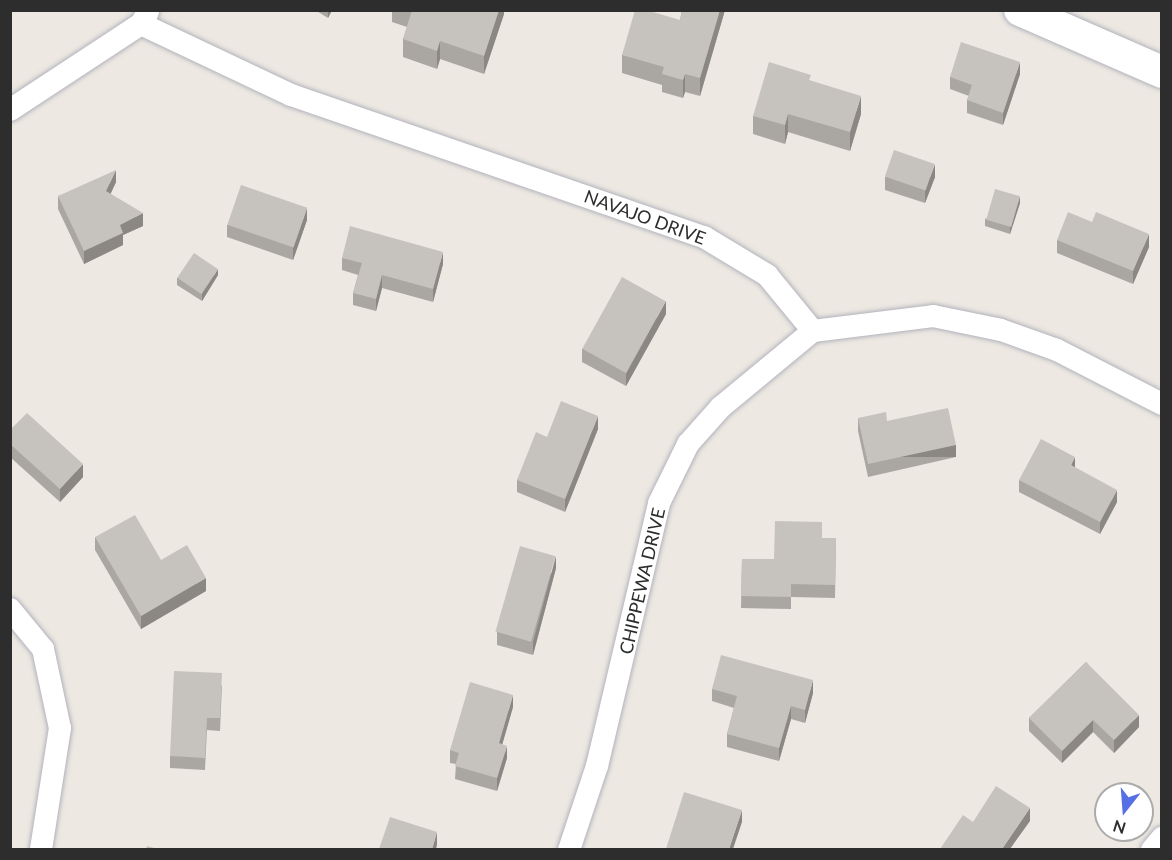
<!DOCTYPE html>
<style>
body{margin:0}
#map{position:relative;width:1172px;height:860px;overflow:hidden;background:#ede8e2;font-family:Lato,sans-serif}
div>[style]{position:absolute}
.roads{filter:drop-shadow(0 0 2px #b2b3bc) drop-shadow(0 0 2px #b2b3bc)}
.street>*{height:22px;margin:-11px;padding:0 11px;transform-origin:11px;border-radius:11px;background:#fff}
.secondary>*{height:32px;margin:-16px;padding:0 16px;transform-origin:16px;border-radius:16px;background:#fff}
.wall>*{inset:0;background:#aaa7a3}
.shaded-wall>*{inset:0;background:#8b8884;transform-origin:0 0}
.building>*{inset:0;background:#c6c2bd;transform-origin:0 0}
span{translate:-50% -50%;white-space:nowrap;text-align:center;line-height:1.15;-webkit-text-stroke:4.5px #fff;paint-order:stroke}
.street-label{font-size:18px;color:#2d2d2d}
.frame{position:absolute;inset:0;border:12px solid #2d2d2d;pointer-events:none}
.north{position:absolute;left:1094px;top:782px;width:60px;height:60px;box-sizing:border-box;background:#fff;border:2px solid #ababab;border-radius:50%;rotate:197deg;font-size:16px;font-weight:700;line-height:24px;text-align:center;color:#2d2d2d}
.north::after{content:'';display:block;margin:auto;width:21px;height:27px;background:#576fe5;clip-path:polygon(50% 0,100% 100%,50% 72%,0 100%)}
</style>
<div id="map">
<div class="roads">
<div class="street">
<div style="left:141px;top:24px;width:166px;rotate:25.3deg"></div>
<div style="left:291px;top:95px;width:437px;rotate:19deg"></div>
<div style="left:704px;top:237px;width:74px;rotate:31.1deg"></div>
<div style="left:767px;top:275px;width:72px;rotate:50.6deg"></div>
<div style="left:10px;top:110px;width:157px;rotate:-33.3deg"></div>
<div style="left:141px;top:24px;width:14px;rotate:-60deg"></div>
<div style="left:813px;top:331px;width:121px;rotate:-7.1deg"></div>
<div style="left:933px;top:316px;width:69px;rotate:11.6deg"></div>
<div style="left:1001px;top:330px;width:59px;rotate:19.7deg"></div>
<div style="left:1057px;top:350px;width:118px;rotate:27.2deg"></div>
<div style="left:10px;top:609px;width:52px;rotate:50.5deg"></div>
<div style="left:43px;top:649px;width:81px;rotate:77.9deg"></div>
<div style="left:60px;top:728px;width:123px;rotate:98.9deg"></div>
<div style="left:569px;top:850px;width:89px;rotate:-71.6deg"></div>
<div style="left:597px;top:766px;width:270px;rotate:-76.7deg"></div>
<div style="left:659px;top:503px;width:66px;rotate:-63.8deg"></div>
<div style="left:688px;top:444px;width:50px;rotate:-48.3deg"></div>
<div style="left:721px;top:407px;width:119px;rotate:-39.6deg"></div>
<div style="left:1152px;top:850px;width:16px;rotate:-50deg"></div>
</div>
<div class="secondary">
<div style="left:1020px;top:10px;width:155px;rotate:23.6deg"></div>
</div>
</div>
<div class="wall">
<div style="clip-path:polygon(315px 10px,332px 10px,328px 18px)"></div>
<div style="clip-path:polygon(392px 10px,504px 10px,504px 14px,484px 74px,440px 59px,437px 69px,403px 57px,403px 39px,407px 27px,392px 22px)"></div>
<div style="clip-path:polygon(682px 10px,725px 10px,700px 96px,685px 92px,683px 98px,662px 92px,662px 85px,622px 73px,622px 55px,680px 20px)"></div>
<div style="clip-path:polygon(1020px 74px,1003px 125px,967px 113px,967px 100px,969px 96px,950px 89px,950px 77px)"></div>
<div style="clip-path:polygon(811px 81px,861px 114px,850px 151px,788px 132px,785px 144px,753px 134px,753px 116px)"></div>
<div style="clip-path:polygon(885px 177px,935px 177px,925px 203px,885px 190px)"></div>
<div style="clip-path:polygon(116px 182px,110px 194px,143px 226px,123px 235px,123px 245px,84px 264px,58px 209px,58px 196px)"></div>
<div style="clip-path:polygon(1020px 203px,1010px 234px,985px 226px,985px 219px)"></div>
<div style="clip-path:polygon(307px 220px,293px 260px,227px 237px,227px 225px)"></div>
<div style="clip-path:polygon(1057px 240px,1149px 247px,1133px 284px,1057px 253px)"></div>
<div style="clip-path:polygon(342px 258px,443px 264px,433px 302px,382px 288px,376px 311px,353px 305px,353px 293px,358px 275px,342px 270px)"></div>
<div style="clip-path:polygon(218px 275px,202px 301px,177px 285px,177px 278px)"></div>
<div style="clip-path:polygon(666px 314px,626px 386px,582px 362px,582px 349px)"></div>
<div style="clip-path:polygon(858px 418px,887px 421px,956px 457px,868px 477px,858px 431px)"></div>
<div style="clip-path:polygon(598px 429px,565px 512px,517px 492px,517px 480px,547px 437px)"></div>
<div style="clip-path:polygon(10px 430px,83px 477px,60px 502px,10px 457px)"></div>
<div style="clip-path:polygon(1019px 480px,1117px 502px,1100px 534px,1019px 492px)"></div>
<div style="clip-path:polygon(95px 537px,161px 560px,206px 591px,141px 629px,95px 550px)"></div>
<div style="clip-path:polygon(822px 538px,836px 538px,835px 598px,791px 597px,791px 609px,741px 608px,742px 559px,774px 559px)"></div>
<div style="clip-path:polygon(556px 568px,533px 655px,497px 645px,497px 632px)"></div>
<div style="clip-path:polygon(1086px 662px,1139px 727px,1114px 753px,1093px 732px,1062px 763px,1029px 731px,1029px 718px)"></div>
<div style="clip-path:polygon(222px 685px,220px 731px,207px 730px,205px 770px,170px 768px,170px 756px)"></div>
<div style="clip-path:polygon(712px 689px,813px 693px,805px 723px,791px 719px,779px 761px,727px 747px,727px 734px,734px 708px,712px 701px)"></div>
<div style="clip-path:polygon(513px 707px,502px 744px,507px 758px,497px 791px,455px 779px,456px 764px,450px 763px,450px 750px)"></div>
</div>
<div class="shaded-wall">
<div style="clip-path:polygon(328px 10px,332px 10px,328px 18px)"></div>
<div style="clip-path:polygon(499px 10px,504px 10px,504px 14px,484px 74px,484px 56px)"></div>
<div style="clip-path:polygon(720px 10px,725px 10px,700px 96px,700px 78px)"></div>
<div style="clip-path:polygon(440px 41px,440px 59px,437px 69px,437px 51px)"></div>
<div style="clip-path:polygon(1020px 62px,1020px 74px,1003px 125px,1003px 113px)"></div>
<div style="clip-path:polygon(685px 74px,685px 92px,683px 98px,683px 80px)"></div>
<div style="clip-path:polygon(861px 96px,861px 114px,850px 151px,850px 132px)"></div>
<div style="clip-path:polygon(788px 114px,788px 132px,785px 144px,785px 125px)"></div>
<div style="clip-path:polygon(935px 164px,935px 177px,925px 203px,925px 191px)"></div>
<div style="clip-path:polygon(116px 170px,116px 182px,106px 204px,106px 191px)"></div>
<div style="clip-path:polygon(1020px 196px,1020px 203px,1010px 234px,1010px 227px)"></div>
<div style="clip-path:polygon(307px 208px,307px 220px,293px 260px,293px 248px)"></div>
<div style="clip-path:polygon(143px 213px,143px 226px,123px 235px,123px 245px,84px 264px,84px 251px,120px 225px)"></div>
<div style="clip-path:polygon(1149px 234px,1149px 247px,1133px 284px,1133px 271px)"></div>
<div style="clip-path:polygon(443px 252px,443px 264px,433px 302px,433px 289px)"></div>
<div style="clip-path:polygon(218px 269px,218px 275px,202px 301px,202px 294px)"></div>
<div style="clip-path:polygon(382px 275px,382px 288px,376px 311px,376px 299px)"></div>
<div style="clip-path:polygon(666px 301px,666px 314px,626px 386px,626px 374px)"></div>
<div style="clip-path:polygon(598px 416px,598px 429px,565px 512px,565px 499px)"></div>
<div style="left:956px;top:445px;width:12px;height:90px;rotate:90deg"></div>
<div style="clip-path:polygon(1075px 457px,1075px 469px,1071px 465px)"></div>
<div style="clip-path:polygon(83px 464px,83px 477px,60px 502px,60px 489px)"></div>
<div style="clip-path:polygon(1117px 490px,1117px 502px,1100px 534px,1100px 522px)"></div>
<div style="clip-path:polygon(556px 556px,556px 568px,533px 655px,533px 642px)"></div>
<div style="clip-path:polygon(206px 578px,206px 591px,141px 629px,141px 616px)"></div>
<div style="clip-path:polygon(813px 680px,813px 693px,805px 723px,805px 710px)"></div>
<div style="clip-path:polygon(513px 695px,513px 707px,499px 756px,499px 743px)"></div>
<div style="clip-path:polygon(791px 706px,791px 719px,779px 761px,779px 748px)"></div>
<div style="clip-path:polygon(1139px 715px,1139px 727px,1114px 753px,1114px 740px)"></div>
<div style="clip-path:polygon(1093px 720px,1093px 732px,1062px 763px,1062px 751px)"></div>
<div style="clip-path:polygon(507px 746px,507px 758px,497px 791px,497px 778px)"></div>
<div style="clip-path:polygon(1030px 808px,1030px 821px,1010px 849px,1002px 849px)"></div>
<div style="clip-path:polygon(742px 810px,742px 822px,733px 849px,729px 849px)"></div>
<div style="clip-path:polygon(437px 832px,437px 845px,436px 849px,432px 849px)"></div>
</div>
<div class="building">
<div style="clip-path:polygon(412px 10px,499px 10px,484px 56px,440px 41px,437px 51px,403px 39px)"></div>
<div style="clip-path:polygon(635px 10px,646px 10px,680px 20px,682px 10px,720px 10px,700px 78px,685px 74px,683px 80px,662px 74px,664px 67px,622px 55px)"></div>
<div style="clip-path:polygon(961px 42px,1020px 62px,1003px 113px,967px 100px,972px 85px,950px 77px)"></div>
<div style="clip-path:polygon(769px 62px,811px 75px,809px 80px,861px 96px,850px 132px,788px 114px,785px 125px,753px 116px)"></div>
<div style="left:894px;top:150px;width:43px;height:28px;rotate:19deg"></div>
<div style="clip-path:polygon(116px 170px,106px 191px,143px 213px,120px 225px,123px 233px,84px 251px,58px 196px)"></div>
<div style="left:241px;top:185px;width:70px;height:42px;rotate:19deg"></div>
<div style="left:995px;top:189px;width:26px;height:32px;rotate:16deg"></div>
<div style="clip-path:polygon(1068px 212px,1092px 222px,1096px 212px,1149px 234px,1133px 271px,1057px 240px)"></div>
<div style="clip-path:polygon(350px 226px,443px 252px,433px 289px,382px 275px,376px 299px,353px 293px,362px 263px,342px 258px)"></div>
<div style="left:194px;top:253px;width:29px;height:30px;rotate:34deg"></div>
<div style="left:622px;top:277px;width:50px;height:82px;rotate:29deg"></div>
<div style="clip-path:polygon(561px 401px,598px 416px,565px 499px,517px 480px,536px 432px,547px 437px)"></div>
<div style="clip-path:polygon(948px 408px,956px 445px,868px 464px,858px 418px,886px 412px,887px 421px)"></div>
<div style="clip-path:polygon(27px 413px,83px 464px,60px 489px,10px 444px,10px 430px)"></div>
<div style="clip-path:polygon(1041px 439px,1075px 457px,1071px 465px,1117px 490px,1100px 522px,1019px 480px)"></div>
<div style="clip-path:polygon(135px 515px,161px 560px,187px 545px,206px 578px,141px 616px,95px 537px)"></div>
<div style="clip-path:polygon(775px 521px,822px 522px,822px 538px,836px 538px,835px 585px,791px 584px,791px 597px,741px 596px,742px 559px,774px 559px)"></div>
<div style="left:520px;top:546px;width:37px;height:89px;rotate:16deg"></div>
<div style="clip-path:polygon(721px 655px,813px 680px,805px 710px,791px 706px,779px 748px,727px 734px,737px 696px,712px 689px)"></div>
<div style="clip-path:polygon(1086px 662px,1139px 715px,1114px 740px,1093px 720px,1062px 751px,1029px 718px)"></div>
<div style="clip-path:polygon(174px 671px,222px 673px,220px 718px,207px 718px,205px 758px,170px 756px)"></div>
<div style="clip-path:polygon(470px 682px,513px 695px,499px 743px,507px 746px,497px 778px,455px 766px,459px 753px,450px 750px)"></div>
<div style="clip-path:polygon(996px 786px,1030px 808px,1002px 849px,940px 849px,963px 815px,973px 822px)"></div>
<div style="clip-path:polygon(684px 792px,742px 810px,729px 849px,666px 849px)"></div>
<div style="clip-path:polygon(390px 817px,437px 832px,432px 849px,379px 849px)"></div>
<div style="clip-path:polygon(147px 846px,158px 849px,146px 849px)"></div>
</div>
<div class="street-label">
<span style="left:645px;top:217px;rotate:20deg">NAVAJO DRIVE</span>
<span style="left:642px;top:581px;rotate:-77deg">CHIPPEWA DRIVE</span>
</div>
<div class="frame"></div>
<div class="north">N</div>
</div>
